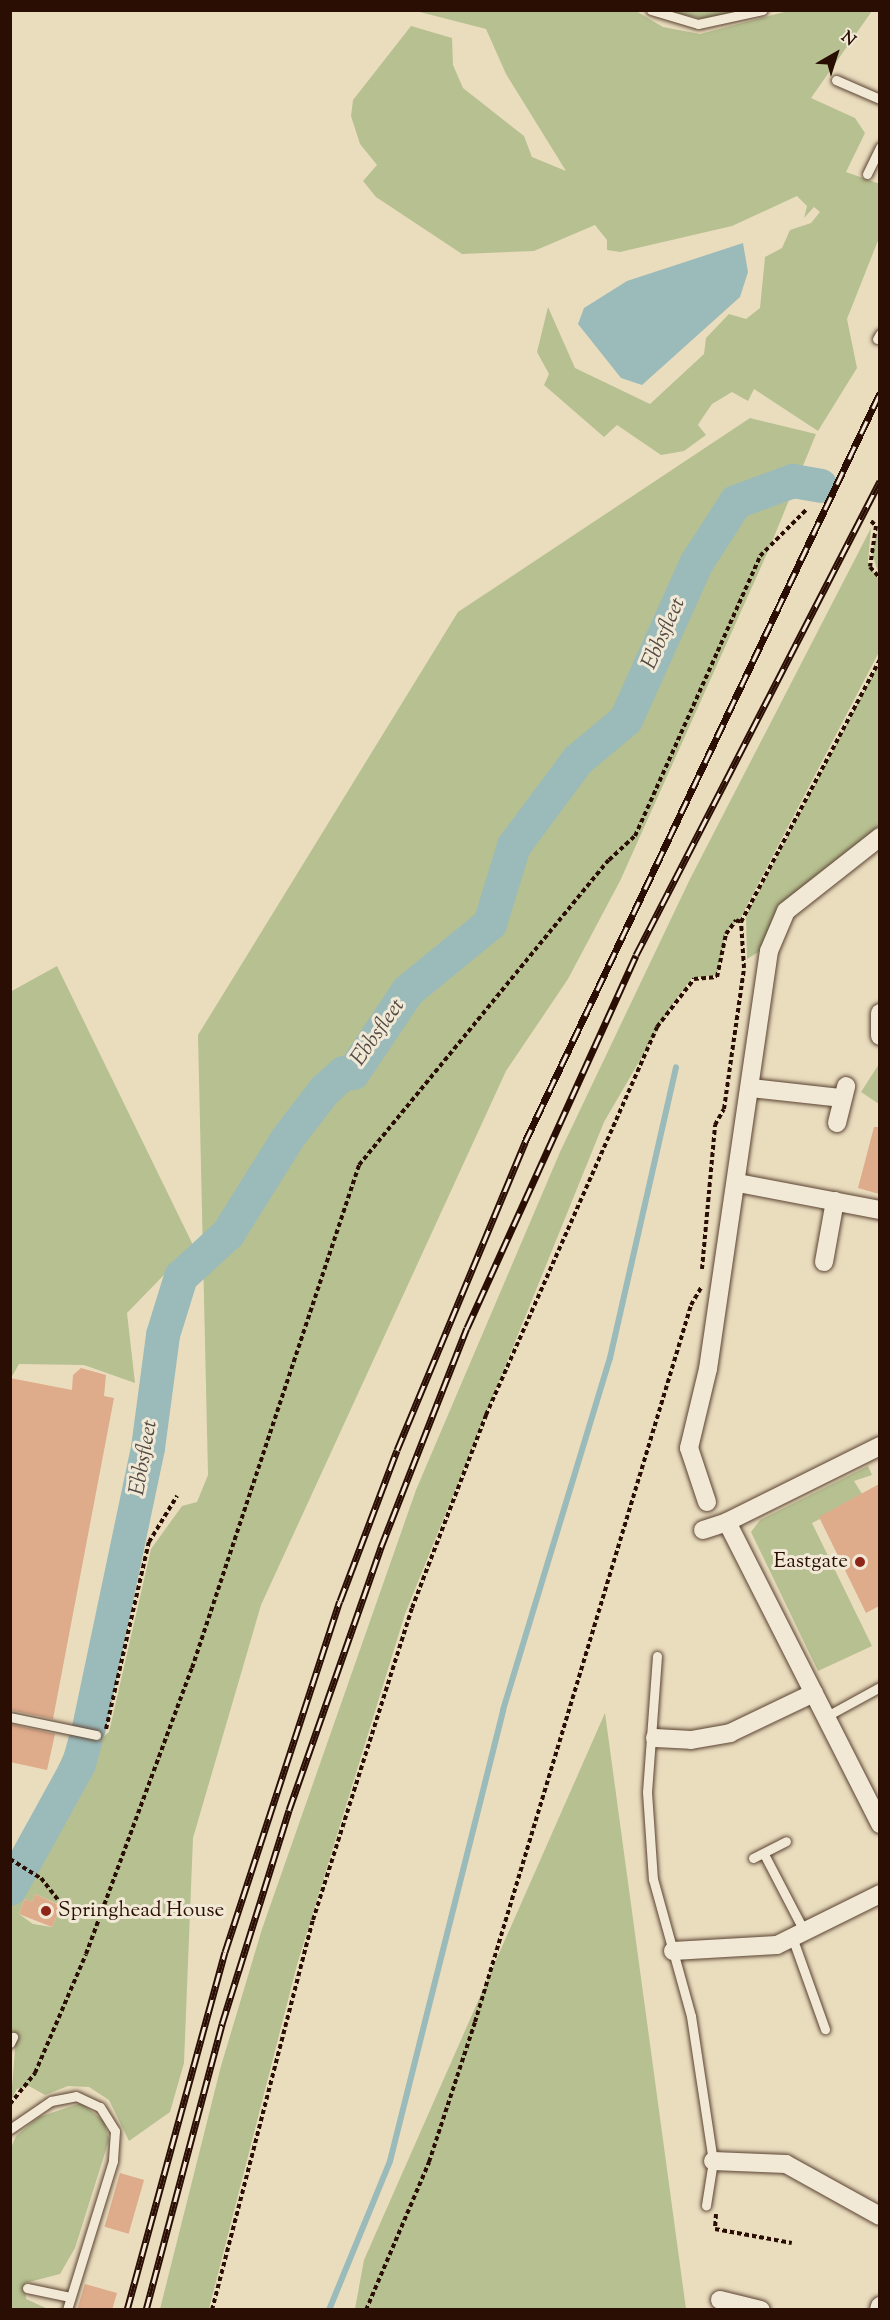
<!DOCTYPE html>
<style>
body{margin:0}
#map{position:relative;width:890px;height:2320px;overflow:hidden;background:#eaddbe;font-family:"Sorts Mill Goudy",serif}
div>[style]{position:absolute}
.green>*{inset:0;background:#b7c091}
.water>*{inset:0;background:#9bbaba}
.pier>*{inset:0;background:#eaddbe}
.stream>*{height:6px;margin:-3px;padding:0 3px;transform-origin:3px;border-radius:3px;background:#9bbaba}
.river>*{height:34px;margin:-17px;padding:0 17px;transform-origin:17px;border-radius:17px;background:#9bbaba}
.building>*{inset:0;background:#deab8b;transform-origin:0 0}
.path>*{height:4px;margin-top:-2px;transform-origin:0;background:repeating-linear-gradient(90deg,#2a0e04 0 4.5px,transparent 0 7.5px)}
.roads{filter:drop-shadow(0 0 2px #5a4232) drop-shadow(0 0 2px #5a4232)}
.service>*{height:9px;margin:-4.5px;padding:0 4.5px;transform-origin:4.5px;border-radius:4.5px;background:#f1e9d5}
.minor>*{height:18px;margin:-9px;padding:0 9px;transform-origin:9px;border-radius:9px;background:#f1e9d5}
.rail>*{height:7px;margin-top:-3.5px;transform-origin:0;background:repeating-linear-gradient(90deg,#f1e9d5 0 14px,#2a0e04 0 28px);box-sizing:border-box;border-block:2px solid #2a0e04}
.dots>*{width:16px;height:16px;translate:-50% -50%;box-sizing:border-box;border:3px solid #f1e9d5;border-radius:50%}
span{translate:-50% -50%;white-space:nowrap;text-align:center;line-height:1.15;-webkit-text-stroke:6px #f1e9d5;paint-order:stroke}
.poi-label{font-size:21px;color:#2a0e04}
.right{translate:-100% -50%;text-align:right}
.left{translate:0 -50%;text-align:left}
.water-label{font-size:22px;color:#524a44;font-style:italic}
.frame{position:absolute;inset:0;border:12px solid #2a0e04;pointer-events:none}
.north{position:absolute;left:806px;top:24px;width:60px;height:60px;-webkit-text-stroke:4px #f1e9d5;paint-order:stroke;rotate:39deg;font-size:16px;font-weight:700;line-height:24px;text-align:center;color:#2a0e04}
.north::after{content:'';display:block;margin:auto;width:21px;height:27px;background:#2a0e04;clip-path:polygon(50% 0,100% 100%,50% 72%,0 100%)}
</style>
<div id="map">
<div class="green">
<div style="clip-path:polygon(416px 11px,636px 11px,663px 27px,700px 34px,788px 11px,872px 11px,811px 98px,855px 118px,865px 133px,846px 172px,880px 184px,879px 238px,847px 319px,857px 368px,818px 431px,754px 389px,748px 401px,732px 392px,712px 404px,701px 420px,698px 425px,706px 435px,684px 451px,661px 455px,617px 425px,604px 437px,544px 385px,549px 374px,537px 352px,548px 307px,575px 368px,650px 404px,704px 354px,706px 338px,729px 314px,746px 319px,760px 308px,765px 257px,782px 248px,790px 230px,811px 223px,820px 212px,814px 207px,804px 218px,807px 206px,797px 196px,732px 226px,620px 252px,607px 250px,607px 240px,595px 225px,534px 251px,462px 254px,376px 197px,363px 181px,377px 165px,360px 144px,351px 116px,353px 100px,411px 26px,452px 38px,453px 65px,463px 88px,524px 136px,532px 157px,566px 171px,506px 74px,486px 29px)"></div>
<div style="clip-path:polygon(666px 11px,745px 11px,705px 19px)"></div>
<div style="clip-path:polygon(evenodd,750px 418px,816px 434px,769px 549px,620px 881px,568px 979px,506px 1071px,261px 1605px,193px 1838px,184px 2063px,170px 2112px,129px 2141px,109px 2100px,89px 2087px,68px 2086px,45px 2095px,29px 2086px,17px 2089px,11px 2100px,16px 2037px,10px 2035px,11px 1869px,16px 1862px,36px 1875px,18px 1856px,71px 1738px,97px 1742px,109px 1732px,151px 1549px,182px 1506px,197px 1502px,208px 1475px,198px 1035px,458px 612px,750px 418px,35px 1894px,72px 1910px,70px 1916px,59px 1911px,52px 1927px,33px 1924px,19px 1914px,25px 1899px,32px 1902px,35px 1894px)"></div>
<div style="clip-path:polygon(879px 526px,879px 575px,872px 553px)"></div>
<div style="clip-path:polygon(871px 528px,868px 562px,879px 580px,879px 652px,741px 917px,726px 932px,717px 975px,692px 978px,675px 1000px,604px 1122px,405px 1614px,297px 1965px,209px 2309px,160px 2309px,221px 2066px,262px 1929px,416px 1490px,560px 1152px,690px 879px)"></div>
<div style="clip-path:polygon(879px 663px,879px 826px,788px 898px,772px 920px,762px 950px,747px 959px,746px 916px)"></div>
<div style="clip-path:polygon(57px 966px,193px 1245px,127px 1313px,135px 1383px,84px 1365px,19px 1364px,11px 1378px,10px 992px)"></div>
<div style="clip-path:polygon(879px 1064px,879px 1104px,861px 1092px)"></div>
<div style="clip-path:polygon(868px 1466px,872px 1475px,854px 1481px,864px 1497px,812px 1523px,872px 1646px,818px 1671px,751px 1532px,760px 1520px)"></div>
<div style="clip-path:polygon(605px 1713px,686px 2309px,355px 2309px,364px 2260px)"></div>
<div style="clip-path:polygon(81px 2103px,104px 2121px,109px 2140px,75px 2248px,60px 2274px,25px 2283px,26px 2299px,48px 2309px,11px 2310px,11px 2148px,16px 2136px,39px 2117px)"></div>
</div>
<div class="water">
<div style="clip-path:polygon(743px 243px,748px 272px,740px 297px,642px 385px,621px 378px,578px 324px,584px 308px,627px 281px)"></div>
</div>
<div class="pier">
<div style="clip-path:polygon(830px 467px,880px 478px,879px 503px,871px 519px,818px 491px)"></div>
</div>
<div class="stream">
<div style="left:329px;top:2310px;width:161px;rotate:-67.7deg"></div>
<div style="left:390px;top:2161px;width:465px;rotate:-75.9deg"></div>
<div style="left:503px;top:1710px;width:368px;rotate:-73.1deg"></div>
<div style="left:610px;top:1358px;width:298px;rotate:-77.2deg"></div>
</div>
<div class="river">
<div style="left:89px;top:1728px;width:286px;rotate:-78.1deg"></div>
<div style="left:148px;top:1448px;width:114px;rotate:-82.4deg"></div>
<div style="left:163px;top:1335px;width:61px;rotate:-72.8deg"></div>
<div style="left:181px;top:1277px;width:64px;rotate:-42.5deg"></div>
<div style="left:228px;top:1234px;width:113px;rotate:-58deg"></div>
<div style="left:288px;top:1138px;width:61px;rotate:-52.4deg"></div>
<div style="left:325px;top:1090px;width:25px;rotate:-42deg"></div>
<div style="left:344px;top:1073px;width:9px"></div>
<div style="left:353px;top:1073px;width:99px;rotate:-56.1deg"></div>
<div style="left:408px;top:991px;width:106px;rotate:-39.3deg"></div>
<div style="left:490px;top:924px;width:82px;rotate:-72.9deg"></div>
<div style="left:514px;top:846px;width:107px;rotate:-53.3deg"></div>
<div style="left:578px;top:760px;width:62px;rotate:-39.8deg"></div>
<div style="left:626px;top:720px;width:171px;rotate:-65.8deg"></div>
<div style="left:696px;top:564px;width:74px;rotate:-57.2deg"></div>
<div style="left:736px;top:502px;width:61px;rotate:-20.2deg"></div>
<div style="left:793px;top:481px;width:28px;rotate:10deg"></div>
<div style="left:10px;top:1889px;width:143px;rotate:-61.1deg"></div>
<div style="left:79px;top:1764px;width:24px;rotate:-75deg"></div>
</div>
<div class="building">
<div style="clip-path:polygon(874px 1127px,879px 1127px,879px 1194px,858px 1188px)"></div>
<div style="clip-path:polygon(81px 1368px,106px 1375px,104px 1396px,114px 1398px,53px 1719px,10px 1710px,10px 1378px,72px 1390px,73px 1375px)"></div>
<div style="clip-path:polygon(879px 1484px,879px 1606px,866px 1613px,819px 1517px)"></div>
<div style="clip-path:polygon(10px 1724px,55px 1734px,47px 1770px,10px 1762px)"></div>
<div style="clip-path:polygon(35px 1894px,61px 1906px,52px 1927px,19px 1914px,25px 1899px,32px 1902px)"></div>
<div style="left:120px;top:2173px;width:25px;height:56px;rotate:16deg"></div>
<div style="clip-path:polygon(85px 2284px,117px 2293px,112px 2310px,77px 2310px)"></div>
</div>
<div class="path">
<div style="left:871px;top:521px;width:7px;rotate:45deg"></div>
<div style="left:876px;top:526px;width:41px;rotate:98.3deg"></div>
<div style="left:870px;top:567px;width:15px;rotate:48deg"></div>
<div style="left:702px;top:1269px;width:145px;rotate:-84.8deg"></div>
<div style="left:715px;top:1125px;width:18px;rotate:-61deg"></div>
<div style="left:724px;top:1109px;width:142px;rotate:-81.9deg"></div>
<div style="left:744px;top:968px;width:46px;rotate:-93.7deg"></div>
<div style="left:741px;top:922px;width:297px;rotate:-62.1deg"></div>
<div style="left:106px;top:1729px;width:192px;rotate:-77.1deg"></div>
<div style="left:149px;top:1542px;width:54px;rotate:-58.7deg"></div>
<div style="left:10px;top:1859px;width:36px;rotate:32deg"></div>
<div style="left:41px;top:1878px;width:31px;rotate:52deg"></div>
<div style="left:10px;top:2104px;width:40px;rotate:-51deg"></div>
<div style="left:35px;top:2073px;width:129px;rotate:-66.8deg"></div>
<div style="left:86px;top:1954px;width:305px;rotate:-69.7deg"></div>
<div style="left:192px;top:1668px;width:530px;rotate:-71.63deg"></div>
<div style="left:359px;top:1165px;width:394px;rotate:-50.7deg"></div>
<div style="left:609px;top:860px;width:35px;rotate:-43deg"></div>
<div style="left:635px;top:836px;width:307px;rotate:-65.9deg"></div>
<div style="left:760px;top:556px;width:66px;rotate:-45deg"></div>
<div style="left:716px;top:2214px;width:15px;rotate:94deg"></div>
<div style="left:715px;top:2229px;width:78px;rotate:10.3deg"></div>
<div style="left:212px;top:2310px;width:403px;rotate:-75.5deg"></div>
<div style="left:313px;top:1920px;width:327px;rotate:-72.4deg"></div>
<div style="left:412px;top:1608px;width:207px;rotate:-69deg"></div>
<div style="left:486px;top:1415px;width:424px;rotate:-66.2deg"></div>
<div style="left:657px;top:1027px;width:61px;rotate:-52.4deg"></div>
<div style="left:694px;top:979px;width:23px;rotate:-5deg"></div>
<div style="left:717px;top:977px;width:44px;rotate:-78.2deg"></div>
<div style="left:726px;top:934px;width:17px;rotate:-54deg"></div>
<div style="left:736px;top:920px;width:5px;rotate:22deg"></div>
<div style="left:366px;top:2310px;width:161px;rotate:-66.9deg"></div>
<div style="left:429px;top:2162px;width:147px;rotate:-71.8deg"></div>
<div style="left:475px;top:2022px;width:749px;rotate:-73.23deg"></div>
<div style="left:691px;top:1305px;width:20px;rotate:-60deg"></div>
</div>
<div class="roads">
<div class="service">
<div style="left:651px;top:10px;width:49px;rotate:16.6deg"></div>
<div style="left:698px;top:24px;width:66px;rotate:-12.2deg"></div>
<div style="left:836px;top:80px;width:48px;rotate:23.4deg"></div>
<div style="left:867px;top:174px;width:30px;rotate:-64deg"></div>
<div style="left:877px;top:339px;width:6px;rotate:-59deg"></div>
<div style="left:657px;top:1656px;width:136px;rotate:94.2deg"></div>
<div style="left:647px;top:1792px;width:87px;rotate:86.1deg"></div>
<div style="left:653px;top:1879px;width:142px;rotate:74.5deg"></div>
<div style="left:691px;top:2016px;width:147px;rotate:81.4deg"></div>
<div style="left:713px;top:2161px;width:45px;rotate:99deg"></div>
<div style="left:827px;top:1716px;width:60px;rotate:-28.7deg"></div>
<div style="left:10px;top:1717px;width:88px;rotate:11.8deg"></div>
<div style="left:765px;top:1856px;width:85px;rotate:62.5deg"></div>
<div style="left:753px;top:1858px;width:37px;rotate:-27deg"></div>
<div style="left:792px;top:1937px;width:98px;rotate:70.3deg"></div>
<div style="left:10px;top:2043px;width:7px;rotate:-63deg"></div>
<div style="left:10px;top:2129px;width:50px;rotate:-34.3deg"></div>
<div style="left:51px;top:2101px;width:25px;rotate:-11deg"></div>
<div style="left:76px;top:2096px;width:26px;rotate:25deg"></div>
<div style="left:100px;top:2107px;width:28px;rotate:58deg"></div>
<div style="left:115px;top:2131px;width:30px;rotate:94deg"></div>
<div style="left:113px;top:2161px;width:156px;rotate:107.2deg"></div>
<div style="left:27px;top:2288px;width:44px;rotate:11.8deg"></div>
</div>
<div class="minor">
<div style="left:880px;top:1013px;width:23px;rotate:90deg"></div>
<div style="left:751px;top:1088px;width:92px;rotate:6.3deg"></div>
<div style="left:837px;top:1123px;width:38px;rotate:-76deg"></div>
<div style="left:738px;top:1183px;width:145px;rotate:10.8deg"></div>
<div style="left:824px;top:1262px;width:62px;rotate:-79.8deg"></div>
<div style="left:880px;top:1446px;width:171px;rotate:153.6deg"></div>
<div style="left:727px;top:1522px;width:339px;rotate:63.1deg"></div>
<div style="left:707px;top:1502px;width:57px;rotate:-108.4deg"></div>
<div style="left:689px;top:1448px;width:81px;rotate:-76.5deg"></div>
<div style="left:708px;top:1369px;width:422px;rotate:-81.7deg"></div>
<div style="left:769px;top:951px;width:43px;rotate:-67deg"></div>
<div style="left:786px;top:911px;width:120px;rotate:-38.2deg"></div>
<div style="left:703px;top:1530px;width:25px;rotate:-18deg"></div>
<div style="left:655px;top:1738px;width:36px;rotate:3deg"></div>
<div style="left:691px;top:1740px;width:40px;rotate:-10deg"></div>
<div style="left:730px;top:1733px;width:93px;rotate:-25.5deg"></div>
<div style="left:673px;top:1951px;width:104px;rotate:-3.3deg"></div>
<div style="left:777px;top:1945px;width:115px;rotate:-26.3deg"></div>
<div style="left:713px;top:2161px;width:73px;rotate:2.4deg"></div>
<div style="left:786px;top:2164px;width:107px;rotate:29deg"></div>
<div style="left:720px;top:2300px;width:42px;rotate:13.7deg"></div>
<div style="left:879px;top:2310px;width:4px;rotate:-76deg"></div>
</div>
</div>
<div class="rail">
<div style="left:127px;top:2310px;width:371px;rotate:-74.7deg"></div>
<div style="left:225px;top:1952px;width:369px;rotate:-71.9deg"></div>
<div style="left:340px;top:1601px;width:161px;rotate:-69.3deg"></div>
<div style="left:397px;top:1450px;width:334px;rotate:-67.4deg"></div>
<div style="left:525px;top:1142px;width:829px;rotate:-64.64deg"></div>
<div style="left:146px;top:2310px;width:296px;rotate:-75.1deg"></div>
<div style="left:222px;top:2024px;width:224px;rotate:-72.6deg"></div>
<div style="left:289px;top:1810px;width:279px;rotate:-70.7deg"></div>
<div style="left:381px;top:1547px;width:235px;rotate:-68.6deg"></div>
<div style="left:467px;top:1328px;width:409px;rotate:-65.6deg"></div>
<div style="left:636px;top:955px;width:533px;rotate:-62.76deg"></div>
</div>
<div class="dots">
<div style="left:860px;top:1562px;background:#8f2418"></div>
<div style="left:46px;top:1911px;background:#8f2418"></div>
</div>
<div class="poi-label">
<span class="right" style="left:848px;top:1562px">Eastgate</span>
<span class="left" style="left:58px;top:1911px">Springhead House</span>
</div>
<div class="water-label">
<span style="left:665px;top:634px;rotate:-66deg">Ebbsfleet</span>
<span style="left:379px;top:1033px;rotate:-55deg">Ebbsfleet</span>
<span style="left:145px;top:1458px;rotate:-80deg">Ebbsfleet</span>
</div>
<div class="frame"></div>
<div class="north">N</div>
</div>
